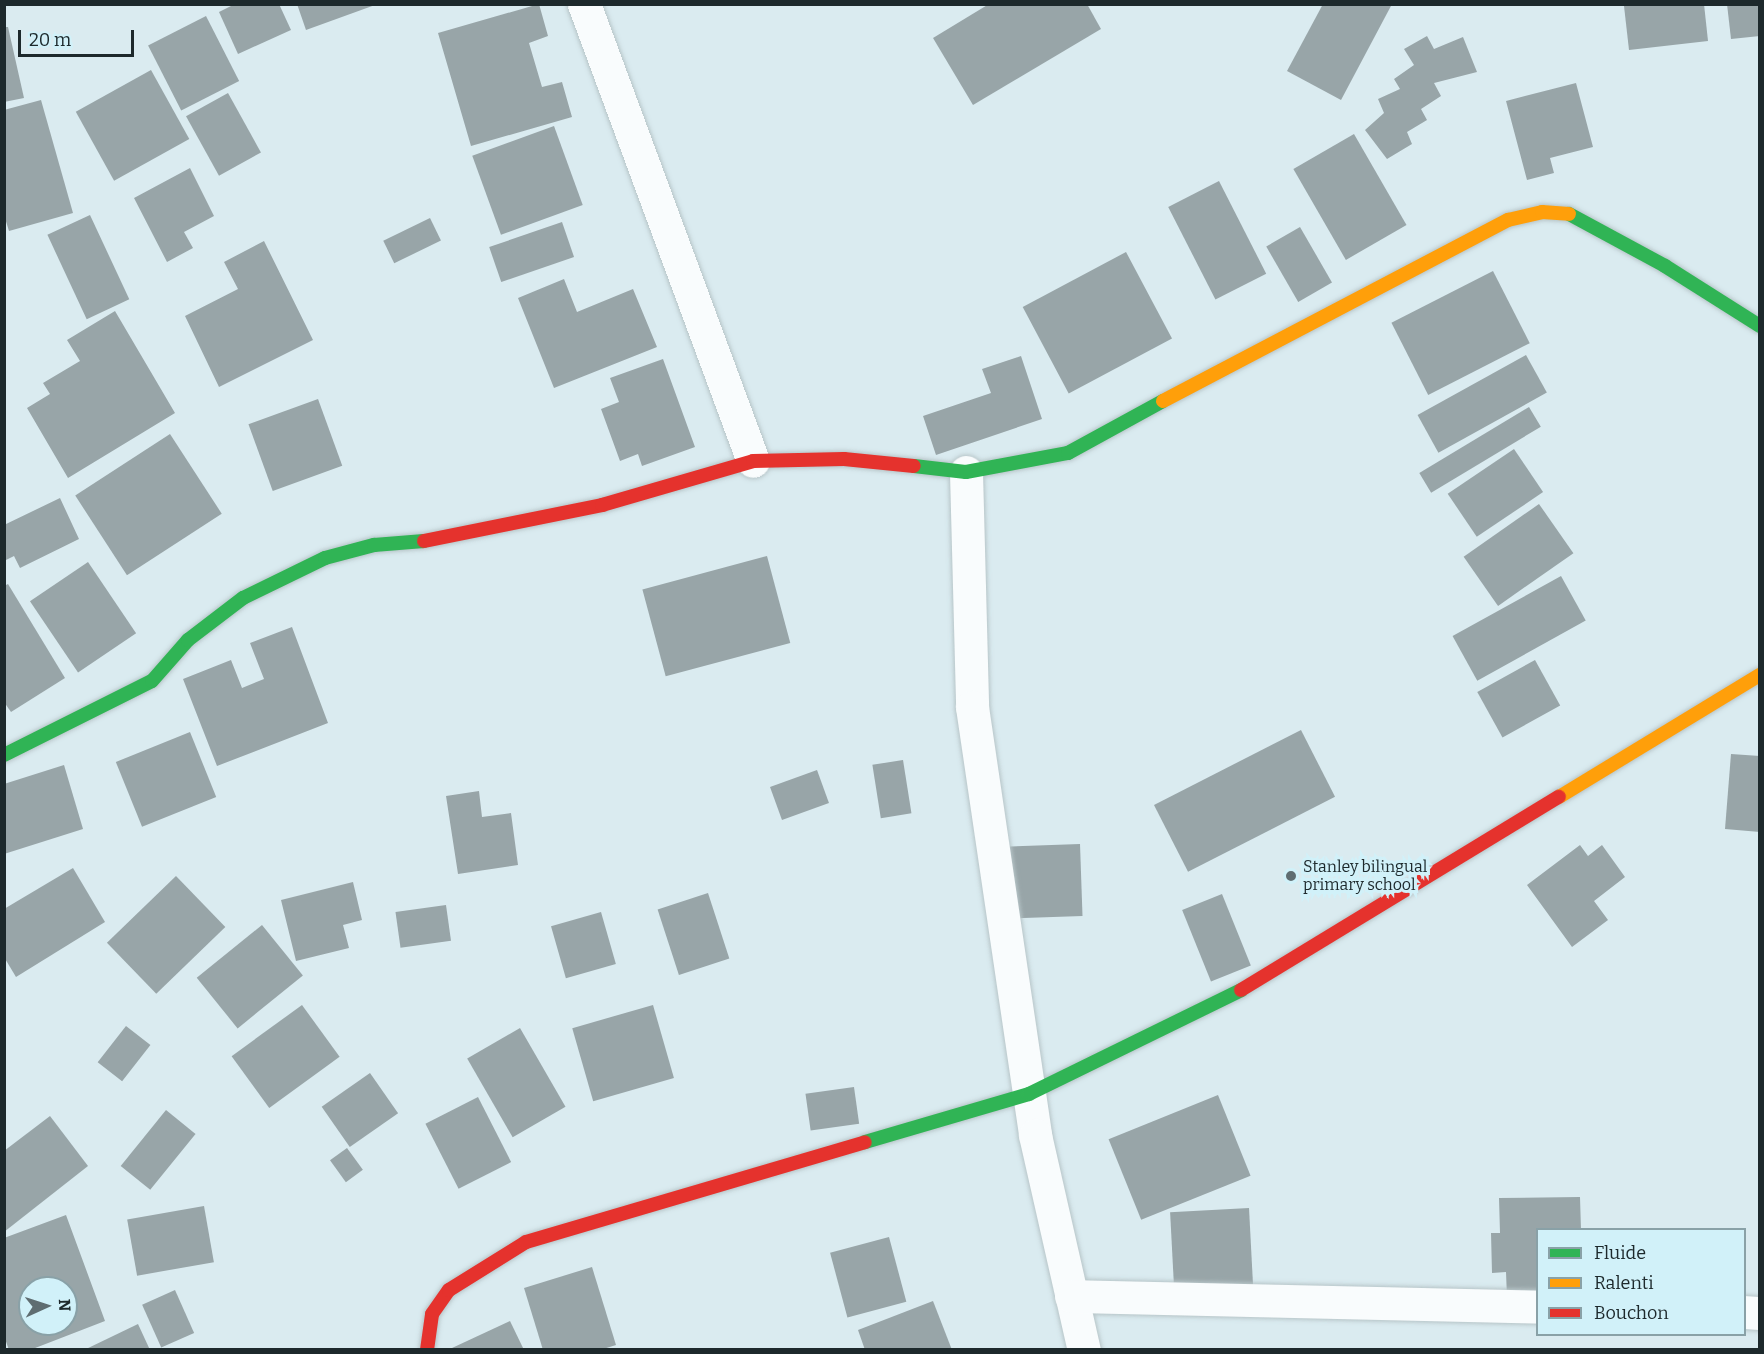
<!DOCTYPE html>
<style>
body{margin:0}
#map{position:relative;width:1764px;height:1354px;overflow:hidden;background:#daebf0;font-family:Bitter,serif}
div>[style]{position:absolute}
.building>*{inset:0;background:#98a5a8;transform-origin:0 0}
.roads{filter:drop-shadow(0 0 2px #b7c5c8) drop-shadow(0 0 2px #b7c5c8)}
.street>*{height:33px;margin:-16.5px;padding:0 16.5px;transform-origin:16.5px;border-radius:16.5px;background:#f9fcfd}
.fast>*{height:14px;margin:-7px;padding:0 7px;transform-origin:7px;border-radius:7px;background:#30b455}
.slow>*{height:14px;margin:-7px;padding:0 7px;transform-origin:7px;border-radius:7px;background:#ff9f0a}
.jam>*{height:14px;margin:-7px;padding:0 7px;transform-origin:7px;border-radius:7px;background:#e5322d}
.dots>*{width:16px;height:16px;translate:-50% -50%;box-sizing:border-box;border:3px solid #d1f1f9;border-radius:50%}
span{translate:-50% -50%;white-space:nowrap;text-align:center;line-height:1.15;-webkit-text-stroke:6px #d1f1f9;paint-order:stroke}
.poi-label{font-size:16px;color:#1d292c}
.left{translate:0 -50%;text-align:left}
.frame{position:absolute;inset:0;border:6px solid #1d292c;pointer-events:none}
.legend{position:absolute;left:1536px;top:1228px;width:210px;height:108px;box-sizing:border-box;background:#d1f1f9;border:2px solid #89a1a7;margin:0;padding:8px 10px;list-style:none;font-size:18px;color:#1d292c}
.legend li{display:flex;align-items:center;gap:12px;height:30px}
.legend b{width:30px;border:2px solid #89a1a7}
.north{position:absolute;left:18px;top:1276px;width:60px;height:60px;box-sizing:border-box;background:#d1f1f9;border:2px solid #89a1a7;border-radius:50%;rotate:87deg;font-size:16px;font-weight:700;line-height:24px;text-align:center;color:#1d292c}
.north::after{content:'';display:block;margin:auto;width:21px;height:27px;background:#5f6d71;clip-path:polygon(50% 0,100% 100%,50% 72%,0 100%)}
.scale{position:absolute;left:18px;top:30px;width:116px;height:27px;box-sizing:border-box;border:3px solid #1d292c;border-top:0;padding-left:8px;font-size:18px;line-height:21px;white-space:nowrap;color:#1d292c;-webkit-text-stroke:4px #d1f1f9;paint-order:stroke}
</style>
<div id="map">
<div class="building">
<div style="clip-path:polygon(235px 4px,279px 4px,291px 30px,238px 54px,219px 12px)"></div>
<div style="clip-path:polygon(297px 4px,375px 4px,375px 5px,306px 30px)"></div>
<div style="clip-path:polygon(539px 4px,548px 36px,529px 43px,542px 87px,562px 82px,572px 117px,471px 146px,438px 33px)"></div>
<div style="clip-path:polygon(989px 4px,1087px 4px,1101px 29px,973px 105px,933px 38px)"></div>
<div style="clip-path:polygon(1323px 4px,1392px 4px,1341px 100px,1287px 71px)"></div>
<div style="clip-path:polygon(1704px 4px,1708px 41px,1629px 50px,1624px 6px)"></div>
<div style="clip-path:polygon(1727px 4px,1760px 4px,1760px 36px,1731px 39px)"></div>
<div style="left:206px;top:16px;width:73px;height:65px;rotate:63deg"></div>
<div style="clip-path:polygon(4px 27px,8px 27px,24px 98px,4px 102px)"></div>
<div style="clip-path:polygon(1427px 36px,1434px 49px,1463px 37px,1477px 72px,1434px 83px,1441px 96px,1421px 109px,1427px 120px,1407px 132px,1412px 144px,1387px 159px,1365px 130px,1384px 113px,1378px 99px,1400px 89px,1394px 79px,1414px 65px,1404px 49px)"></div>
<div style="left:151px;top:70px;width:79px;height:86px;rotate:61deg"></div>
<div style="clip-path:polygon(1576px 83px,1593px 147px,1550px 158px,1554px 173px,1527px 180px,1506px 101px)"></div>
<div style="left:228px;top:93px;width:68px;height:48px;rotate:61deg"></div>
<div style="clip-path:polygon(41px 100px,73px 213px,9px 231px,4px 215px,4px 110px)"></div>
<div style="left:554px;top:126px;width:84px;height:87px;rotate:70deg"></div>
<div style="left:1354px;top:134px;width:105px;height:70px;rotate:60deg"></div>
<div style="clip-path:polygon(190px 168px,214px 216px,184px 232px,193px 248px,167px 262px,134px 198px)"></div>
<div style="left:1219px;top:181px;width:104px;height:57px;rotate:63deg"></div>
<div style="left:90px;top:215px;width:93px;height:47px;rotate:65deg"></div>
<div style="left:430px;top:218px;width:25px;height:52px;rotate:64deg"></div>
<div style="left:562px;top:222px;width:37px;height:77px;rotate:71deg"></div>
<div style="left:1300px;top:227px;width:64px;height:39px;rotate:60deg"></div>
<div style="clip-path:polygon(264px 241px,313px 340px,219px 387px,185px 316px,238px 289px,224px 262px)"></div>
<div style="left:1126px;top:252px;width:98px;height:117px;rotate:62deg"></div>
<div style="left:1493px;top:271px;width:81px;height:114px;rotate:63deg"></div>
<div style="clip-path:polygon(564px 279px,577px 312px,633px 289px,657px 347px,554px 388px,518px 298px)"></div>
<div style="clip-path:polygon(115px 311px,175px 413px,68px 478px,27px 408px,50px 394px,43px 383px,80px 361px,67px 340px)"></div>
<div style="left:1526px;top:355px;width:43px;height:124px;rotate:61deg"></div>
<div style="clip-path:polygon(1021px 356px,1042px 419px,936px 455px,923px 416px,991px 393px,982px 369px)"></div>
<div style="clip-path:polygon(663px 359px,695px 447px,642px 466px,638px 454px,620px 461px,601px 409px,619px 402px,610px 378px)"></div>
<div style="left:318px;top:399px;width:71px;height:74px;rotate:70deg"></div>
<div style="left:1529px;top:407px;width:23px;height:128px;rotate:59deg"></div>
<div style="left:170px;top:434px;width:95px;height:113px;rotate:57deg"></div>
<div style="left:1514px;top:449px;width:52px;height:80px;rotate:56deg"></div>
<div style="clip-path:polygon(60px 498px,79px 539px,20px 568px,14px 556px,4px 561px,4px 525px)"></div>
<div style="left:1539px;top:504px;width:60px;height:92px;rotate:55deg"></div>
<div style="left:767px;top:556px;width:90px;height:129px;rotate:75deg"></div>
<div style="left:88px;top:562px;width:86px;height:70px;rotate:56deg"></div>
<div style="left:1561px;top:576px;width:51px;height:124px;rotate:61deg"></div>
<div style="clip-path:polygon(8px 584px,65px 678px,11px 712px,4px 702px,4px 586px)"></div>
<div style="clip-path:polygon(292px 627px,328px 723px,217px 766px,183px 679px,231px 660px,242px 688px,264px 679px,250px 643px)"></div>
<div style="left:1535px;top:660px;width:52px;height:66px;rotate:61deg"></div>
<div style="left:1301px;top:730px;width:75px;height:165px;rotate:63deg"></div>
<div style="left:190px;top:732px;width:70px;height:80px;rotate:68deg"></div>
<div style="clip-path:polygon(1731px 754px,1760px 756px,1760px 832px,1725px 829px)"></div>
<div style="left:903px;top:760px;width:54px;height:31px;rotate:81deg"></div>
<div style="clip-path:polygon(64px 765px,83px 829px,4px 854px,4px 784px)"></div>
<div style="left:817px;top:770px;width:35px;height:50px;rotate:70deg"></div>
<div style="clip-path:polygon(479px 791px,482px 817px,511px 813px,518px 865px,458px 874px,446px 796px)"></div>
<div style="left:1080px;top:844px;width:72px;height:70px;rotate:88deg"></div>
<div style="clip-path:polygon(1580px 845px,1588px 856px,1602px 845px,1625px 877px,1594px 901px,1608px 920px,1572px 947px,1527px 885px)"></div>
<div style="clip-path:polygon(73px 868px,105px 922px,16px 977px,4px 957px,4px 909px)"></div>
<div style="left:176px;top:876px;width:71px;height:96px;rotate:46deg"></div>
<div style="clip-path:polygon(353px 882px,362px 920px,343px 925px,349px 948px,296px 961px,281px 900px)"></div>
<div style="left:708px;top:893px;width:69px;height:53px;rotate:72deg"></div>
<div style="left:1222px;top:894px;width:77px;height:43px;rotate:68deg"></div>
<div style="left:446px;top:905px;width:36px;height:51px;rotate:82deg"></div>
<div style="left:601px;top:912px;width:54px;height:52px;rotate:74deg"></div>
<div style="left:262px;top:925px;width:65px;height:84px;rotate:51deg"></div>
<div style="left:302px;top:1005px;width:64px;height:87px;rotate:54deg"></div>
<div style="left:653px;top:1005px;width:76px;height:84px;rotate:74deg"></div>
<div style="left:126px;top:1026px;width:31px;height:46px;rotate:38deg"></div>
<div style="left:520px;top:1028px;width:91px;height:61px;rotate:60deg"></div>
<div style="left:370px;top:1073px;width:49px;height:59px;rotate:55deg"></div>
<div style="left:854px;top:1087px;width:37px;height:49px;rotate:82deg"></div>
<div style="left:1218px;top:1095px;width:87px;height:118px;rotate:68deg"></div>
<div style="left:478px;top:1097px;width:73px;height:59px;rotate:63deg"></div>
<div style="left:166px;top:1110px;width:38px;height:72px;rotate:39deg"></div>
<div style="clip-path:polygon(50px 1116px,88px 1166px,4px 1232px,4px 1151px)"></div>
<div style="left:347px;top:1148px;width:27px;height:21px;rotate:54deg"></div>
<div style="clip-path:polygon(1580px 1197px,1581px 1230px,1538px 1230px,1538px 1297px,1507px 1298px,1506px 1272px,1492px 1273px,1491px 1233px,1500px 1233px,1499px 1198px)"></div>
<div style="left:204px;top:1206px;width:57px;height:78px;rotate:80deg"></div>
<div style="left:1249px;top:1208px;width:83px;height:79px;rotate:87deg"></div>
<div style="clip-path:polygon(evenodd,66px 1215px,105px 1321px,30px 1350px,9px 1350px,4px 1336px,4px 1238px,66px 1215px,30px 1288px,66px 1288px,66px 1324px,30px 1324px,30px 1288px)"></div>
<div style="left:889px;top:1237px;width:67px;height:61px;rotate:75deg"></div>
<div style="clip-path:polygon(592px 1267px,616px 1345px,600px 1350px,543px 1350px,524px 1288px)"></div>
<div style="left:175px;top:1290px;width:47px;height:36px;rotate:66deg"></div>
<div style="clip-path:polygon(933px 1301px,952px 1350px,865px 1350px,858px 1330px)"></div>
<div style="clip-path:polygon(510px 1321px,524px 1350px,453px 1350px,452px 1348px)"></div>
<div style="clip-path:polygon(138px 1324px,150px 1350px,84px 1350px)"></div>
</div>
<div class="roads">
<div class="street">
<div style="left:584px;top:4px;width:487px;rotate:69.7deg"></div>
<div style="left:966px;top:472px;width:235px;rotate:88.5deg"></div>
<div style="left:972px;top:707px;width:433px;rotate:81.6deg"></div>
<div style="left:1035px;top:1135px;width:221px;rotate:77.2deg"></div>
<div style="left:1071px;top:1296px;width:467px;rotate:1.3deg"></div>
<div style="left:1744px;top:1312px;width:16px;rotate:4deg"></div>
</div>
<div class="fast">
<div style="left:1569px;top:214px;width:109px;rotate:28.4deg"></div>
<div style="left:1665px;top:266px;width:112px;rotate:32.3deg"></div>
<div style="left:914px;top:466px;width:52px;rotate:6.6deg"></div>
<div style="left:966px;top:472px;width:104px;rotate:-10.6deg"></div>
<div style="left:1068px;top:453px;width:108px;rotate:-28.7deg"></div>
<div style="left:4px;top:755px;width:165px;rotate:-26.6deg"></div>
<div style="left:152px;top:681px;width:55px;rotate:-48.7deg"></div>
<div style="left:188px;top:640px;width:69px;rotate:-37.4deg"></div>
<div style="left:243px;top:598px;width:91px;rotate:-26deg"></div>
<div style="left:325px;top:558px;width:51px;rotate:-14.9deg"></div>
<div style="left:374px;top:545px;width:50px;rotate:-4.6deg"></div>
<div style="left:865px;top:1142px;width:171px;rotate:-16.3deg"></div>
<div style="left:1029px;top:1094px;width:236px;rotate:-26.1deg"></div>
</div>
<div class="slow">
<div style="left:1163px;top:401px;width:390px;rotate:-27.7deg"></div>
<div style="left:1508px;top:220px;width:35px;rotate:-13deg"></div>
<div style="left:1542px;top:212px;width:27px;rotate:4deg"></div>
<div style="left:1559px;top:797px;width:235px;rotate:-31.3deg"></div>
</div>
<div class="jam">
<div style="left:424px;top:541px;width:182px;rotate:-11.4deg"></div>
<div style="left:602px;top:505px;width:157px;rotate:-16.2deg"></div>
<div style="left:753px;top:461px;width:91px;rotate:-1.3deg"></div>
<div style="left:844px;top:459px;width:70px;rotate:5.7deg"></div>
<div style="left:1241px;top:990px;width:372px;rotate:-31.3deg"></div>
<div style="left:427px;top:1350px;width:36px;rotate:-82deg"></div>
<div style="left:432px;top:1314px;width:29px;rotate:-55deg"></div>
<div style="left:449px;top:1290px;width:91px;rotate:-31.9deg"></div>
<div style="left:526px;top:1242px;width:353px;rotate:-16.4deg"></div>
</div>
</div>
<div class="dots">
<div style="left:1291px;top:876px;background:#5f6d71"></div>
</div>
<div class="poi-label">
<span class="left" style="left:1303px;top:876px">Stanley bilingual<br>primary school</span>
</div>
<div class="frame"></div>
<ul class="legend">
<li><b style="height:8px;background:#30b455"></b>Fluide</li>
<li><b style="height:8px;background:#ff9f0a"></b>Ralenti</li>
<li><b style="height:8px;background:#e5322d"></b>Bouchon</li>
</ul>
<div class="north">N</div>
<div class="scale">20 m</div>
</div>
